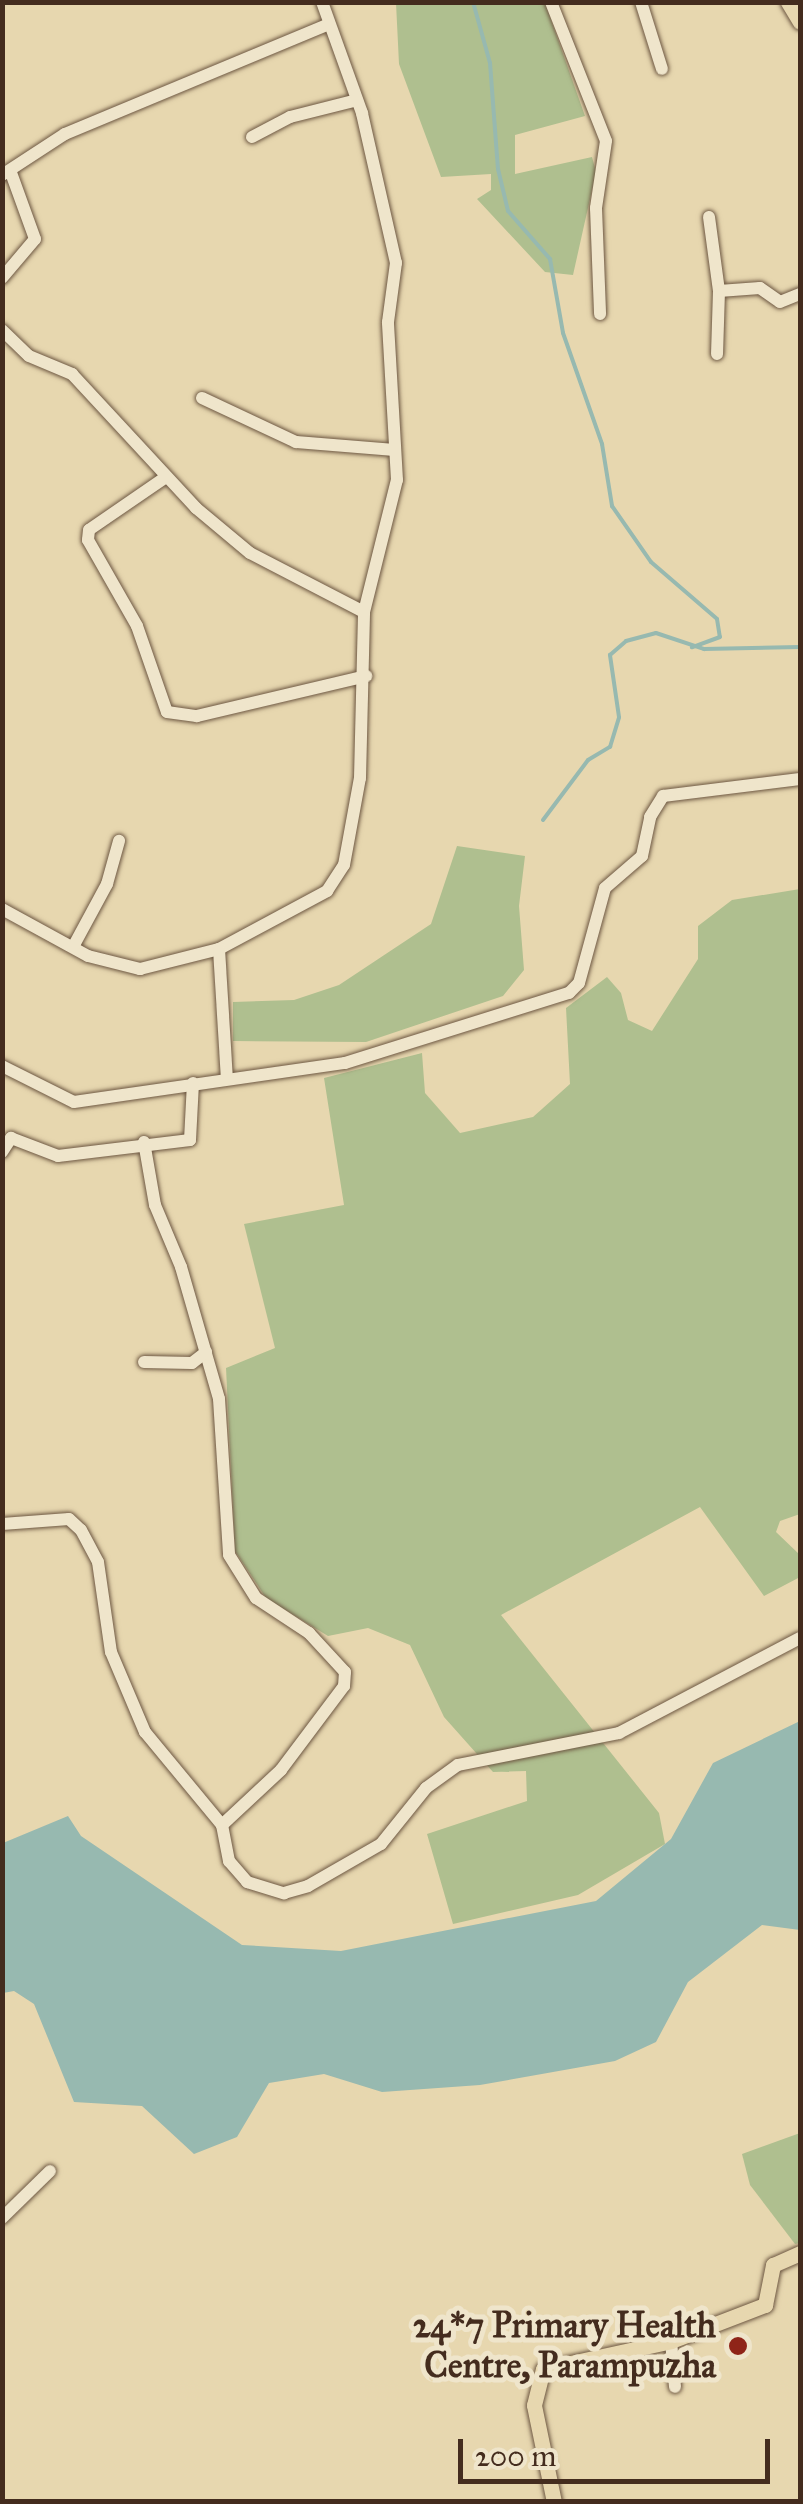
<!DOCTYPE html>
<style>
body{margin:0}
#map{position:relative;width:803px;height:2504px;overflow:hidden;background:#e7d7af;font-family:"IM FELL Great Primer",serif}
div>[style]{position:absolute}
.green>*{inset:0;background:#afbf8f}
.water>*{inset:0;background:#97b9b0}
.stream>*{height:4px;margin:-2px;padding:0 2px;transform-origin:2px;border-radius:2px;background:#97b9b0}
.roads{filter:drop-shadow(0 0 2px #6d5742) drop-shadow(0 0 2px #6d5742)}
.minor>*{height:12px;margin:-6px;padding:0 6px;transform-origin:6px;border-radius:6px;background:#efe5cb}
.major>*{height:15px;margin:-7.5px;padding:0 7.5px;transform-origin:7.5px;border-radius:7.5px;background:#e7d7af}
.dots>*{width:28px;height:28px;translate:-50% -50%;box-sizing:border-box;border:5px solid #efe5cb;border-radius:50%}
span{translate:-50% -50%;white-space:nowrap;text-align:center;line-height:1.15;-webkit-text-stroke:10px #efe5cb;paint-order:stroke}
.poi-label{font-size:35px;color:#442c1e;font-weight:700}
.right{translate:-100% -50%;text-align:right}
.frame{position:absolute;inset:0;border:5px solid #442c1e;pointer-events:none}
.scale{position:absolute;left:458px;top:2439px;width:312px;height:45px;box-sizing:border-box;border:5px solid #442c1e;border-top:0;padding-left:12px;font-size:30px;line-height:35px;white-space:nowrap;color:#442c1e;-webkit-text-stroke:8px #efe5cb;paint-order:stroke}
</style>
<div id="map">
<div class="green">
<div style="clip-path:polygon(396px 3px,545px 3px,585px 116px,515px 135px,515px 174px,592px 157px,596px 172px,573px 275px,545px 272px,477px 199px,491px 190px,491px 174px,441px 177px,399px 64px)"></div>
<div style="clip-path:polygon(457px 846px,525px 856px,519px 906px,524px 970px,503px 996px,366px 1042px,233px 1041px,233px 1002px,294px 1000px,339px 985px,431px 924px)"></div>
<div style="clip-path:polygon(800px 889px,800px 1514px,780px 1521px,776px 1532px,800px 1555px,800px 1577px,764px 1596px,700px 1507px,501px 1615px,659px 1813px,665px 1844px,578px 1895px,453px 1924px,427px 1834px,527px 1801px,526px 1771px,493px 1772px,444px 1717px,410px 1645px,368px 1628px,328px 1636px,266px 1598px,235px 1551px,226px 1368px,275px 1348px,244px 1224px,344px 1205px,324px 1078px,422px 1053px,425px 1093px,460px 1133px,533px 1117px,570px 1084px,566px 1008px,607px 977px,621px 993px,628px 1020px,652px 1031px,698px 959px,698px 926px,732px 900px)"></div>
<div style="clip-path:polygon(800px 2133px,800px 2243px,795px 2244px,750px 2185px,742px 2154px)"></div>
</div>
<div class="water">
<div style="clip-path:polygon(800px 1721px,800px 1930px,762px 1925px,688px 1982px,656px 2042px,615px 2061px,480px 2085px,382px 2092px,324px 2074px,269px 2083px,237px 2137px,194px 2154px,142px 2106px,74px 2102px,34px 2004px,14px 1991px,3px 1993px,3px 1843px,68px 1816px,81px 1836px,242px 1945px,341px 1951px,596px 1901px,671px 1839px,713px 1763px)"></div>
</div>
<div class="stream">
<div style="left:473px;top:2px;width:63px;rotate:74.4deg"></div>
<div style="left:490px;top:63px;width:106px;rotate:85.7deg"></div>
<div style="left:498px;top:169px;width:43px;rotate:76.6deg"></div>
<div style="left:508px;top:211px;width:64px;rotate:48.8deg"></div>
<div style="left:550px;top:259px;width:75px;rotate:80deg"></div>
<div style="left:563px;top:333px;width:118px;rotate:70.6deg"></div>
<div style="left:602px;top:444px;width:63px;rotate:80.8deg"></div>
<div style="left:612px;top:506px;width:68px;rotate:55.1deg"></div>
<div style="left:651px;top:562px;width:87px;rotate:40.8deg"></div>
<div style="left:717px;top:619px;width:18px;rotate:81deg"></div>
<div style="left:720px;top:637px;width:30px;rotate:160deg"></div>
<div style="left:543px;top:820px;width:75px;rotate:-53.1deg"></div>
<div style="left:588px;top:760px;width:26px;rotate:-31deg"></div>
<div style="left:610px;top:747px;width:31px;rotate:-73deg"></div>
<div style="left:619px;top:717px;width:63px;rotate:-98.3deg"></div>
<div style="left:610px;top:655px;width:21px;rotate:-41deg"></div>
<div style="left:626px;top:641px;width:31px;rotate:-15deg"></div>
<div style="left:656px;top:633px;width:51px;rotate:18.4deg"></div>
<div style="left:704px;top:649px;width:96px;rotate:-1.2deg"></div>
</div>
<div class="roads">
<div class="minor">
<div style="left:551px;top:2px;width:149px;rotate:68.4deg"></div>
<div style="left:606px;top:141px;width:68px;rotate:98.5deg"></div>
<div style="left:596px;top:208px;width:106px;rotate:87.8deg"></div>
<div style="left:641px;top:2px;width:70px;rotate:72.6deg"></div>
<div style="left:252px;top:137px;width:43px;rotate:-27.8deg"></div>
<div style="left:290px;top:117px;width:69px;rotate:-14.2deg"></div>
<div style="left:2px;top:175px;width:75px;rotate:-33.1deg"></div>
<div style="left:65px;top:134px;width:286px;rotate:-22.6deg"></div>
<div style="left:709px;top:217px;width:75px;rotate:82.3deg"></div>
<div style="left:719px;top:291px;width:63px;rotate:91.8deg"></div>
<div style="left:2px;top:278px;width:51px;rotate:-49.8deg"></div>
<div style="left:35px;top:239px;width:73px;rotate:-109.9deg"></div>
<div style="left:719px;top:291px;width:41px;rotate:-4.2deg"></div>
<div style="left:760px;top:288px;width:24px;rotate:35deg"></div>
<div style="left:780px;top:302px;width:22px;rotate:-22deg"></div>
<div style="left:2px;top:330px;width:37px;rotate:44deg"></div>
<div style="left:29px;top:356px;width:47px;rotate:22.7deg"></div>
<div style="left:72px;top:374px;width:183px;rotate:47.2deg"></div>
<div style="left:196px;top:508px;width:70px;rotate:39.8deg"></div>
<div style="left:250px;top:553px;width:128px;rotate:27.4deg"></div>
<div style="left:202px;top:398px;width:104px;rotate:25.1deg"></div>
<div style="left:296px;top:442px;width:99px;rotate:4.6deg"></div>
<div style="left:166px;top:477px;width:93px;rotate:145.5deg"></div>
<div style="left:89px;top:530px;width:10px;rotate:96deg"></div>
<div style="left:88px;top:540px;width:99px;rotate:60.3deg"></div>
<div style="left:137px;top:626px;width:91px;rotate:70.8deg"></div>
<div style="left:167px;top:712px;width:30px;rotate:8deg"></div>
<div style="left:197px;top:716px;width:174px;rotate:-13.3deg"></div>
<div style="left:2px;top:909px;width:98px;rotate:28.7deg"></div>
<div style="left:88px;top:956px;width:54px;rotate:14deg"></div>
<div style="left:140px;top:969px;width:81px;rotate:-14.2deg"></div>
<div style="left:219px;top:949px;width:123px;rotate:-28.2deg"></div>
<div style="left:327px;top:891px;width:31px;rotate:-57deg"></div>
<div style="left:344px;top:865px;width:88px;rotate:-79.6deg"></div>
<div style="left:360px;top:778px;width:166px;rotate:-88.6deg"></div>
<div style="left:364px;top:612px;width:136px;rotate:-76deg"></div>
<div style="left:397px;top:480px;width:158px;rotate:-93.3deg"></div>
<div style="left:388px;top:322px;width:60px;rotate:-82.3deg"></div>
<div style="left:396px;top:263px;width:154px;rotate:-102.8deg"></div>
<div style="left:362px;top:113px;width:118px;rotate:-109.8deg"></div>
<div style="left:73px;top:947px;width:72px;rotate:-61.6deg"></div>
<div style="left:107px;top:884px;width:45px;rotate:-74.4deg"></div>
<div style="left:219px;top:949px;width:130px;rotate:86.5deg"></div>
<div style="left:2px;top:1066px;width:80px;rotate:26.6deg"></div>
<div style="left:74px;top:1102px;width:274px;rotate:-8.2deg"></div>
<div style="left:345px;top:1063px;width:235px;rotate:-17.4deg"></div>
<div style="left:569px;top:993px;width:14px;rotate:-45deg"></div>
<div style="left:579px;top:983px;width:98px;rotate:-74.7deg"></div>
<div style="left:605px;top:888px;width:49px;rotate:-40.9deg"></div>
<div style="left:642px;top:856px;width:40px;rotate:-78deg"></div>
<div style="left:650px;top:817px;width:25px;rotate:-58deg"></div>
<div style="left:663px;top:796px;width:138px;rotate:-7.1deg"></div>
<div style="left:144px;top:1142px;width:64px;rotate:80.1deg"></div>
<div style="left:155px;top:1205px;width:67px;rotate:67.2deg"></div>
<div style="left:181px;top:1267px;width:137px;rotate:73.9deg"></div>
<div style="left:219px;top:1399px;width:156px;rotate:86.3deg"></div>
<div style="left:229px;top:1555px;width:51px;rotate:57.9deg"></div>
<div style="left:256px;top:1598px;width:64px;rotate:33.4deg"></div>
<div style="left:309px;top:1633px;width:53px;rotate:47.3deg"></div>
<div style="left:345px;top:1672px;width:14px;rotate:94deg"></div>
<div style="left:344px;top:1686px;width:105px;rotate:126.9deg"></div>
<div style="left:281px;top:1770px;width:81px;rotate:137deg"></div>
<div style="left:222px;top:1825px;width:37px;rotate:79deg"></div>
<div style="left:229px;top:1861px;width:28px;rotate:49deg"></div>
<div style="left:247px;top:1882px;width:39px;rotate:17deg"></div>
<div style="left:284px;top:1893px;width:25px;rotate:-16deg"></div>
<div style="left:308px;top:1886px;width:84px;rotate:-29.9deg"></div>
<div style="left:381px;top:1844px;width:72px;rotate:-51.2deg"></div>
<div style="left:426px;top:1788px;width:39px;rotate:-36deg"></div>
<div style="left:458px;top:1765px;width:164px;rotate:-11.2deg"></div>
<div style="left:619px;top:1733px;width:204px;rotate:-27.7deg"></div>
<div style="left:2px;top:1152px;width:17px;rotate:-57deg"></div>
<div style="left:11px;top:1138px;width:50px;rotate:21deg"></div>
<div style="left:58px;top:1156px;width:133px;rotate:-6.9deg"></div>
<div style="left:190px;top:1140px;width:57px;rotate:-87deg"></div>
<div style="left:144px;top:1362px;width:48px;rotate:1.2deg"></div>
<div style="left:192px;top:1363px;width:18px;rotate:-38deg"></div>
<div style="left:2px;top:1524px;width:67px;rotate:-4.3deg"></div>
<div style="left:69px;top:1519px;width:16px;rotate:43deg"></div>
<div style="left:81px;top:1530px;width:36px;rotate:62deg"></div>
<div style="left:98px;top:1562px;width:91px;rotate:81.8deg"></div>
<div style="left:111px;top:1652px;width:87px;rotate:67deg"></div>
<div style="left:145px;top:1732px;width:121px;rotate:50.4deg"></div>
<div style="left:2px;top:2218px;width:67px;rotate:-44.4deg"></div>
<div style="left:671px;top:2341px;width:46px;rotate:85deg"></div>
</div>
<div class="major">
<div style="left:788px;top:2px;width:23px;rotate:59deg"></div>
<div style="left:554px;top:2502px;width:99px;rotate:-101.7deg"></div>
<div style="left:534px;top:2405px;width:37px;rotate:-76deg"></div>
<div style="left:543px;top:2369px;width:131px;rotate:-12.3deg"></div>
<div style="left:671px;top:2341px;width:101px;rotate:-21deg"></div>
<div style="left:765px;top:2305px;width:41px;rotate:-78.7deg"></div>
<div style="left:773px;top:2265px;width:30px;rotate:-24deg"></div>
</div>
</div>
<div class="dots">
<div style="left:738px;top:2346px;background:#8f2418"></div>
</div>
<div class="poi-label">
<span class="right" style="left:716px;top:2346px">24*7 Primary Health<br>Centre, Parampuzha</span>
</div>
<div class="frame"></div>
<div class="scale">200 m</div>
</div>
